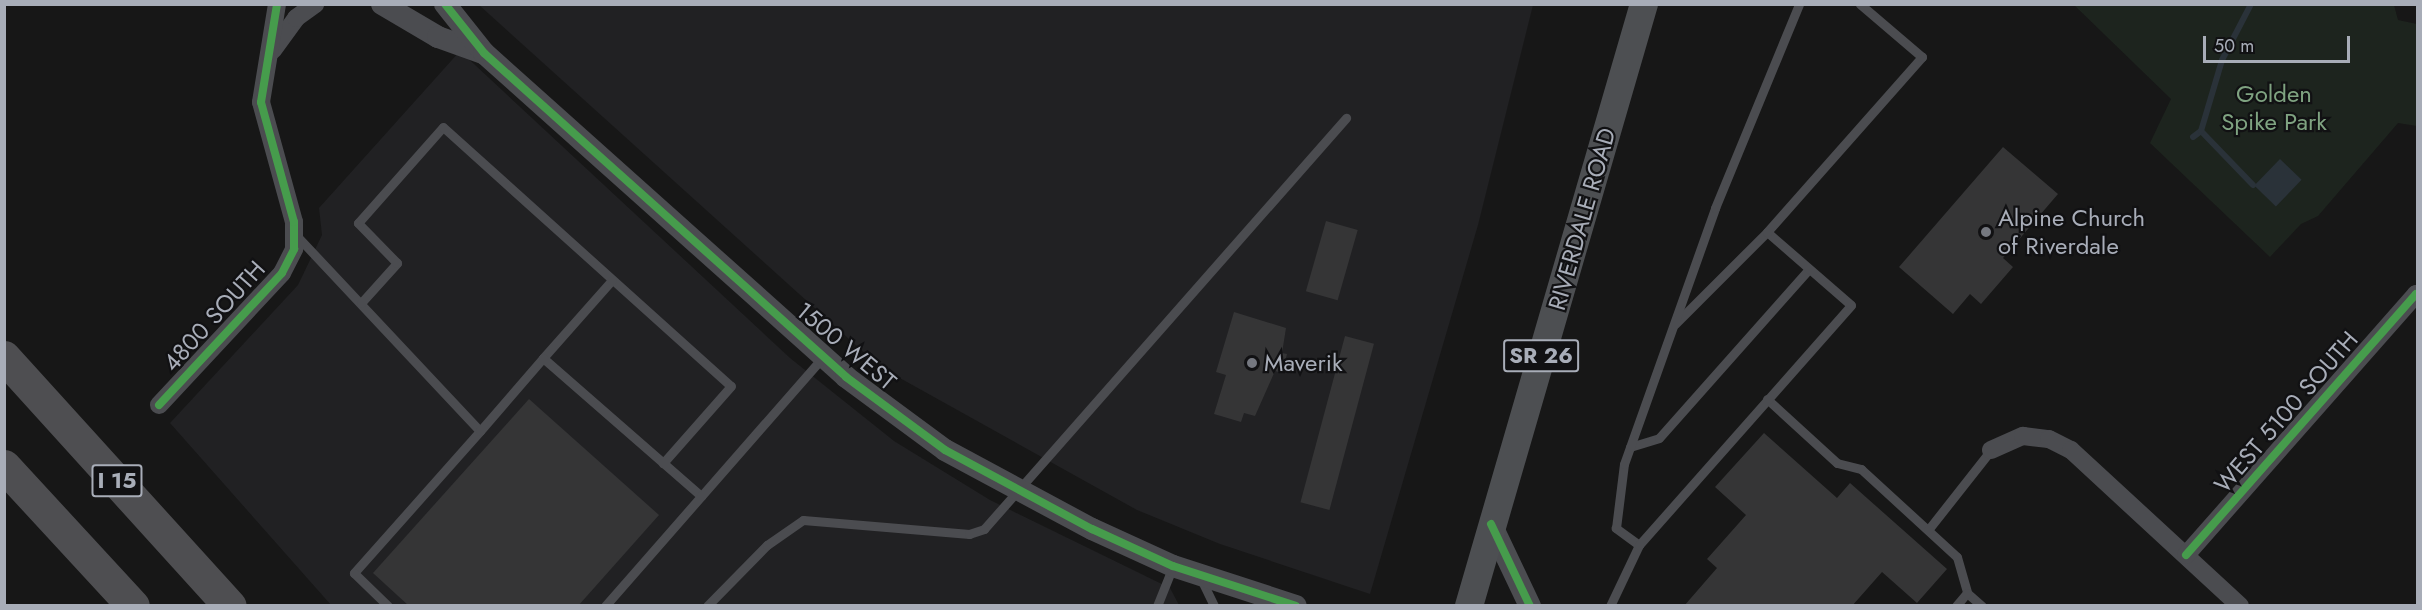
<!DOCTYPE html>
<style>
body{margin:0}
#map{position:relative;width:2422px;height:610px;overflow:hidden;background:#171717;font-family:Jost,sans-serif}
div>[style]{position:absolute}
.built>*{inset:0;background:#212123}
.green>*{inset:0;background:#1d241e}
.water>*{inset:0;background:#2a3239;transform-origin:0 0}
.stream>*{height:6px;margin:-3px;padding:0 3px;transform-origin:3px;border-radius:3px;background:#2a3239}
.building>*{inset:0;background:#353536;transform-origin:0 0}
.service>*{height:9px;margin:-4.5px;padding:0 4.5px;transform-origin:4.5px;border-radius:4.5px;background:#4b4c50}
.minor>*{height:18px;margin:-9px;padding:0 9px;transform-origin:9px;border-radius:9px;background:#4b4c50}
.tertiary>*{height:22px;margin:-11px;padding:0 11px;transform-origin:11px;border-radius:11px;background:#4b4c50}
.primary>*{height:28px;margin:-14px;padding:0 14px;transform-origin:14px;border-radius:14px;background:#4d4f52}
.motorway>*{height:33px;margin:-16.5px;padding:0 16.5px;transform-origin:16.5px;border-radius:16.5px;background:#4e4e51}
.cycleway>*{height:8px;margin:-4px;padding:0 4px;transform-origin:4px;border-radius:4px;background:#469c4c}
.dots>*{width:16px;height:16px;translate:-50% -50%;box-sizing:border-box;border:3px solid #111113;border-radius:50%}
span{translate:-50% -50%;white-space:nowrap;text-align:center;line-height:1.15;-webkit-text-stroke:4.5px #111113;paint-order:stroke}
.shield-label span{padding:2px 4px;background:#111113;border:2px solid;border-radius:4px;-webkit-text-stroke-width:0}
.shield-label{font-size:22px;color:#a8adb8;font-weight:700}
.park-label{font-size:24px;color:#7fa381}
.poi-label{font-size:24px;color:#a8adb8}
.left{translate:0 -50%;text-align:left}
.street-label{font-size:24px;color:#a8adb8}
.frame{position:absolute;inset:0;border:6px solid #a8adb8;pointer-events:none}
.scale{position:absolute;left:2203px;top:36px;width:147px;height:27px;box-sizing:border-box;border:3px solid #a8adb8;border-top:0;padding-left:8px;font-size:18px;line-height:21px;white-space:nowrap;color:#a8adb8;-webkit-text-stroke:4px #111113;paint-order:stroke}
</style>
<div id="map">
<div class="built">
<div style="clip-path:polygon(479px 5px,1533px 5px,1478px 225px,1370px 594px,1220px 544px,1137px 510px,880px 367px)"></div>
<div style="clip-path:polygon(460px 51px,790px 358px,894px 441px,990px 500px,1170px 588px,1179px 605px,331px 605px,170px 423px,298px 285px,322px 235px,319px 208px)"></div>
</div>
<div class="green">
<div style="clip-path:polygon(2074px 5px,2394px 5px,2398px 20px,2417px 24px,2417px 126px,2398px 123px,2318px 216px,2301px 224px,2270px 257px,2150px 143px,2171px 99px)"></div>
</div>
<div class="water">
<div style="left:2280px;top:159px;width:30px;height:37px;rotate:44deg"></div>
</div>
<div class="stream">
<div style="left:2201px;top:131px;width:75px;rotate:46.1deg"></div>
<div style="left:2193px;top:137px;width:10px;rotate:-37deg"></div>
<div style="left:2201px;top:131px;width:74px;rotate:-73.5deg"></div>
<div style="left:2222px;top:60px;width:63px;rotate:-62.6deg"></div>
</div>
<div class="building">
<div style="clip-path:polygon(2003px 147px,2058px 194px,2003px 258px,2013px 267px,1981px 304px,1970px 294px,1953px 314px,1899px 267px)"></div>
<div style="left:1326px;top:221px;width:33px;height:73px;rotate:16deg"></div>
<div style="clip-path:polygon(1234px 312px,1286px 328px,1282px 353px,1287px 354px,1282px 373px,1275px 371px,1255px 416px,1244px 413px,1241px 422px,1214px 414px,1226px 375px,1216px 372px)"></div>
<div style="left:1345px;top:336px;width:30px;height:172px;rotate:15deg"></div>
<div style="clip-path:polygon(529px 399px,659px 515px,578px 606px,409px 606px,373px 573px)"></div>
<div style="clip-path:polygon(1764px 433px,1837px 498px,1850px 483px,1947px 569px,1917px 603px,1882px 572px,1852px 606px,1684px 606px,1717px 568px,1707px 559px,1746px 515px,1715px 487px)"></div>
</div>
<div class="service">
<div style="left:295px;top:234px;width:270px;rotate:46.8deg"></div>
<div style="left:480px;top:431px;width:190px;rotate:131.6deg"></div>
<div style="left:354px;top:573px;width:47px;rotate:44.1deg"></div>
<div style="left:361px;top:303px;width:54px;rotate:-48deg"></div>
<div style="left:397px;top:263px;width:56px;rotate:-134.3deg"></div>
<div style="left:358px;top:223px;width:128px;rotate:-48.5deg"></div>
<div style="left:443px;top:127px;width:387px;rotate:42deg"></div>
<div style="left:731px;top:386px;width:103px;rotate:131.4deg"></div>
<div style="left:1675px;top:324px;width:130px;rotate:-45deg"></div>
<div style="left:543px;top:358px;width:104px;rotate:-48.5deg"></div>
<div style="left:1767px;top:399px;width:95px;rotate:42.4deg"></div>
<div style="left:1837px;top:463px;width:25px;rotate:14deg"></div>
<div style="left:1861px;top:469px;width:130px;rotate:42.5deg"></div>
<div style="left:1957px;top:557px;width:37px;rotate:74deg"></div>
<div style="left:1967px;top:593px;width:20px;rotate:41deg"></div>
<div style="left:480px;top:431px;width:96px;rotate:-49.2deg"></div>
<div style="left:543px;top:358px;width:210px;rotate:41.1deg"></div>
<div style="left:1630px;top:447px;width:30px;rotate:-17deg"></div>
<div style="left:1659px;top:438px;width:226px;rotate:-48.4deg"></div>
<div style="left:1928px;top:530px;width:102px;rotate:-51.8deg"></div>
<div style="left:1639px;top:545px;width:29px;rotate:-144deg"></div>
<div style="left:1616px;top:528px;width:64px;rotate:-82.9deg"></div>
<div style="left:1624px;top:464px;width:272px;rotate:-70.4deg"></div>
<div style="left:1715px;top:208px;width:221px;rotate:-67.6deg"></div>
<div style="left:1201px;top:579px;width:30px;rotate:64deg"></div>
<div style="left:605px;top:606px;width:332px;rotate:-48.8deg"></div>
<div style="left:707px;top:606px;width:86px;rotate:-45.5deg"></div>
<div style="left:767px;top:545px;width:44px;rotate:-34.8deg"></div>
<div style="left:803px;top:520px;width:167px;rotate:4.8deg"></div>
<div style="left:969px;top:534px;width:16px;rotate:-18deg"></div>
<div style="left:984px;top:529px;width:548px;rotate:-48.63deg"></div>
<div style="left:1157px;top:606px;width:43px;rotate:-68.2deg"></div>
<div style="left:1610px;top:606px;width:68px;rotate:-64.6deg"></div>
<div style="left:1639px;top:545px;width:320px;rotate:-48.5deg"></div>
<div style="left:1851px;top:305px;width:111px;rotate:-139deg"></div>
<div style="left:1767px;top:232px;width:234px;rotate:-48.5deg"></div>
<div style="left:1922px;top:57px;width:82px;rotate:-139.5deg"></div>
<div style="left:1956px;top:606px;width:17px;rotate:-50deg"></div>
</div>
<div class="minor">
<div style="left:273px;top:50px;width:39px;rotate:-54deg"></div>
<div style="left:296px;top:18px;width:24px;rotate:-36deg"></div>
<div style="left:159px;top:405px;width:180px;rotate:-47deg"></div>
<div style="left:282px;top:273px;width:27px;rotate:-63deg"></div>
<div style="left:294px;top:249px;width:27px;rotate:-90deg"></div>
<div style="left:294px;top:222px;width:124px;rotate:-105.4deg"></div>
<div style="left:261px;top:102px;width:99px;rotate:-80.7deg"></div>
<div style="left:1991px;top:450px;width:35px;rotate:-24deg"></div>
<div style="left:2023px;top:436px;width:26px;rotate:7deg"></div>
<div style="left:2049px;top:439px;width:25px;rotate:27deg"></div>
<div style="left:2071px;top:450px;width:230px;rotate:42.7deg"></div>
<div style="left:2186px;top:555px;width:348px;rotate:-48.6deg"></div>
<div style="left:2416px;top:294px;width:4px;rotate:56deg"></div>
</div>
<div class="tertiary">
<div style="left:382px;top:4px;width:65px;rotate:30.5deg"></div>
<div style="left:438px;top:37px;width:48px;rotate:19.6deg"></div>
<div style="left:445px;top:4px;width:63px;rotate:51.5deg"></div>
<div style="left:484px;top:53px;width:486px;rotate:41.8deg"></div>
<div style="left:846px;top:377px;width:123px;rotate:36.4deg"></div>
<div style="left:945px;top:450px;width:167px;rotate:28.3deg"></div>
<div style="left:1092px;top:529px;width:89px;rotate:24.6deg"></div>
<div style="left:1173px;top:566px;width:129px;rotate:18deg"></div>
<div style="left:1491px;top:524px;width:91px;rotate:64.6deg"></div>
</div>
<div class="primary">
<div style="left:1469px;top:606px;width:627px;rotate:-73.79deg"></div>
</div>
<div class="motorway">
<div style="left:4px;top:357px;width:336px;rotate:47.8deg"></div>
<div style="left:4px;top:466px;width:190px;rotate:47.3deg"></div>
</div>
<div class="cycleway">
<div style="left:445px;top:4px;width:63px;rotate:51.5deg"></div>
<div style="left:484px;top:53px;width:486px;rotate:41.8deg"></div>
<div style="left:846px;top:377px;width:123px;rotate:36.4deg"></div>
<div style="left:945px;top:450px;width:167px;rotate:28.3deg"></div>
<div style="left:1092px;top:529px;width:89px;rotate:24.6deg"></div>
<div style="left:1173px;top:566px;width:129px;rotate:18deg"></div>
<div style="left:159px;top:405px;width:180px;rotate:-47deg"></div>
<div style="left:282px;top:273px;width:27px;rotate:-63deg"></div>
<div style="left:294px;top:249px;width:27px;rotate:-90deg"></div>
<div style="left:294px;top:222px;width:124px;rotate:-105.4deg"></div>
<div style="left:261px;top:102px;width:99px;rotate:-80.7deg"></div>
<div style="left:1491px;top:524px;width:91px;rotate:64.6deg"></div>
<div style="left:2186px;top:555px;width:348px;rotate:-48.6deg"></div>
<div style="left:2416px;top:294px;width:4px;rotate:56deg"></div>
</div>
<div class="dots">
<div style="left:1986px;top:232px;background:#757880"></div>
<div style="left:1252px;top:363px;background:#757880"></div>
</div>
<div class="shield-label">
<span style="left:1541px;top:356px">SR 26</span>
<span style="left:117px;top:481px">I 15</span>
</div>
<div class="park-label">
<span style="left:2274px;top:108px">Golden<br>Spike Park</span>
</div>
<div class="poi-label">
<span class="left" style="left:1998px;top:232px">Alpine Church<br>of Riverdale</span>
<span class="left" style="left:1264px;top:363px">Maverik</span>
</div>
<div class="street-label">
<span style="left:1582px;top:219px;rotate:-74deg">RIVERDALE ROAD</span>
<span style="left:214px;top:316px;rotate:-48deg">4800 SOUTH</span>
<span style="left:846px;top:346px;rotate:40deg">1500 WEST</span>
<span style="left:2286px;top:412px;rotate:-49deg">WEST 5100 SOUTH</span>
</div>
<div class="frame"></div>
<div class="scale">50 m</div>
</div>
